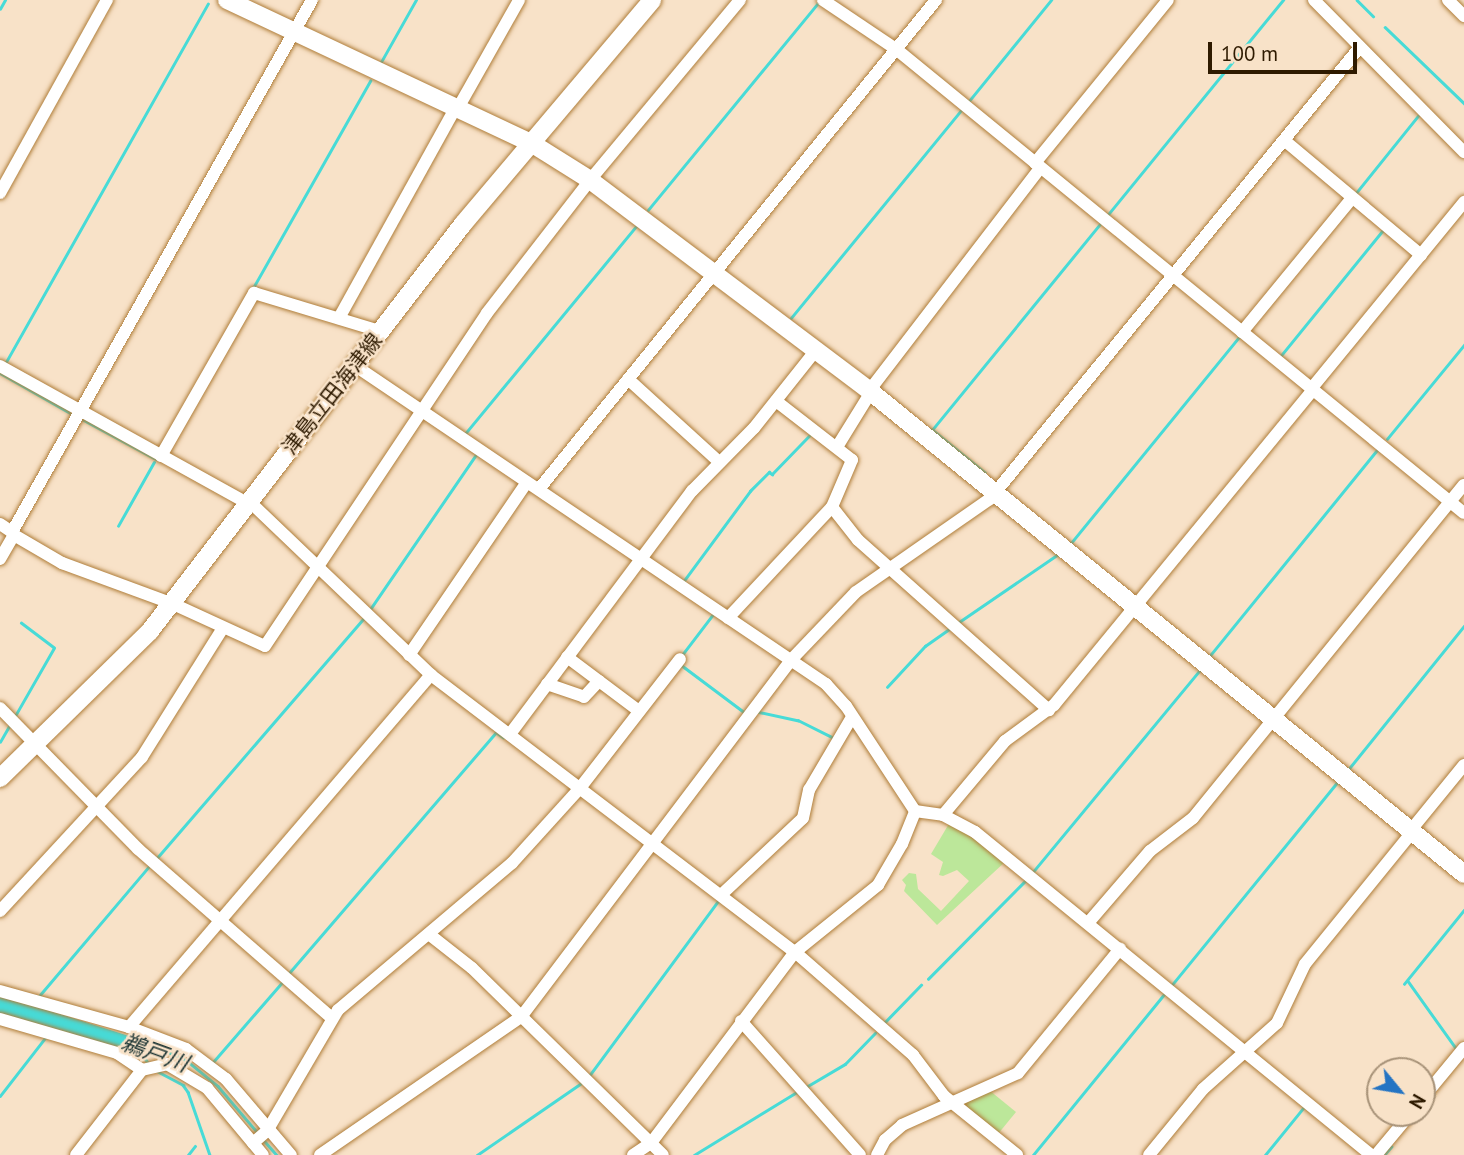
<!DOCTYPE html>
<meta charset="utf-8">
<style>
body{margin:0}
#map{position:relative;width:1464px;height:1155px;overflow:hidden;background:#f8e2c8;font-family:"PT Sans","Noto Sans JP",sans-serif}
div>[style]{position:absolute}
.green>*{inset:0;background:#bce79a}
.stream>*{height:2.5px;margin:-1.25px;padding:0 1.25px;transform-origin:1.25px;border-radius:1.25px;background:#47dbd7}
.river>*{height:18px;margin:-9px;padding:0 9px;transform-origin:9px;border-radius:9px;background:#47dbd7}
.roads{filter:drop-shadow(0 0 2px #af7d39) drop-shadow(0 0 2px #af7d39)}
.street>*{height:12px;margin:-6px;padding:0 6px;transform-origin:6px;border-radius:6px;background:#fff}
.secondary>*{height:18px;margin:-9px;padding:0 9px;transform-origin:9px;border-radius:9px;background:#fff}
span{translate:-50% -50%;white-space:nowrap;text-align:center;line-height:1.15;-webkit-text-stroke:5px #f8e2c8;paint-order:stroke}
.street-label{font-size:21px;color:#2e1a00}
.water-label{font-size:23px;color:#1e3635;font-style:italic}
.north{position:absolute;left:1366px;top:1057px;width:70px;height:70px;box-sizing:border-box;background:#f8e2c8;border:2px solid #a79278;border-radius:50%;rotate:120deg;font-size:19px;font-weight:700;line-height:28px;text-align:center;color:#2e1a00}
.north::after{content:'';display:block;margin:auto;width:24px;height:32px;background:#2474c3;clip-path:polygon(50% 0,100% 100%,50% 72%,0 100%)}
.scale{position:absolute;left:1208px;top:42px;width:149px;height:32px;box-sizing:border-box;border:4px solid #2e1a00;border-top:0;padding-left:9px;font-size:21px;line-height:24px;white-space:nowrap;color:#2e1a00;-webkit-text-stroke:5px #f8e2c8;paint-order:stroke}
</style>
<div id="map">
<div class="green">
<div style="clip-path:polygon(950px 822px,1006px 861px,937px 925px,904px 891px,906px 885px,902px 880px,909px 873px,916px 874px,918px 889px,941px 911px,969px 881px,957px 870px,943px 876px,939px 875px,943px 862px,931px 854px)"></div>
<div style="clip-path:polygon(989px 1090px,1016px 1112px,998px 1134px,961px 1103px)"></div>
</div>
<div class="stream">
<div style="left:1357px;top:0;width:23px;rotate:45deg"></div>
<div style="left:0;top:9px;width:10px;rotate:-61deg"></div>
<div style="left:1385px;top:27px;width:110px;rotate:43.9deg"></div>
<div style="left:381px;top:62px;width:71px;rotate:-60.6deg"></div>
<div style="left:969px;top:101px;width:130px;rotate:-50.9deg"></div>
<div style="left:1356px;top:193px;width:99px;rotate:-51.2deg"></div>
<div style="left:648px;top:210px;width:269px;rotate:-50.6deg"></div>
<div style="left:1106px;top:217px;width:280px;rotate:-50.8deg"></div>
<div style="left:253px;top:288px;width:238px;rotate:-60.5deg"></div>
<div style="left:791px;top:318px;width:270px;rotate:-50.7deg"></div>
<div style="left:1279px;top:358px;width:165px;rotate:-50.9deg"></div>
<div style="left:6px;top:362px;width:411px;rotate:-60.6deg"></div>
<div style="left:0;top:373px;width:85px;rotate:29.6deg"></div>
<div style="left:82px;top:419px;width:84px;rotate:28.4deg"></div>
<div style="left:464px;top:435px;width:273px;rotate:-50.5deg"></div>
<div style="left:1387px;top:439px;width:122px;rotate:-50.7deg"></div>
<div style="left:985px;top:473px;width:68px;rotate:-140.9deg"></div>
<div style="left:932px;top:430px;width:267px;rotate:-50.8deg"></div>
<div style="left:118px;top:526px;width:73px;rotate:-60.6deg"></div>
<div style="left:1071px;top:543px;width:267px;rotate:-50.8deg"></div>
<div style="left:683px;top:582px;width:113px;rotate:-53.6deg"></div>
<div style="left:750px;top:491px;width:27px;rotate:-45deg"></div>
<div style="left:769px;top:472px;width:4px;rotate:34deg"></div>
<div style="left:772px;top:474px;width:53px;rotate:-45.8deg"></div>
<div style="left:371px;top:608px;width:188px;rotate:-55.6deg"></div>
<div style="left:959px;top:622px;width:119px;rotate:-34.4deg"></div>
<div style="left:682px;top:655px;width:53px;rotate:-52.7deg"></div>
<div style="left:1208px;top:658px;width:269px;rotate:-50.9deg"></div>
<div style="left:680px;top:664px;width:80px;rotate:36.9deg"></div>
<div style="left:887px;top:687px;width:56px;rotate:-47.2deg"></div>
<div style="left:925px;top:646px;width:29px;rotate:-35deg"></div>
<div style="left:759px;top:712px;width:40px;rotate:12deg"></div>
<div style="left:798px;top:720px;width:40px;rotate:26.6deg"></div>
<div style="left:15px;top:716px;width:78px;rotate:-60.2deg"></div>
<div style="left:54px;top:648px;width:41px;rotate:-142.9deg"></div>
<div style="left:0;top:742px;width:20px;rotate:-60deg"></div>
<div style="left:1347px;top:771px;width:186px;rotate:-51.1deg"></div>
<div style="left:156px;top:859px;width:317px;rotate:-49.2deg"></div>
<div style="left:1032px;top:873px;width:262px;rotate:-50.4deg"></div>
<div style="left:289px;top:973px;width:318px;rotate:-49.3deg"></div>
<div style="left:496px;top:732px;width:9px;rotate:36deg"></div>
<div style="left:928px;top:979px;width:141px;rotate:-45.3deg"></div>
<div style="left:1408px;top:981px;width:81px;rotate:54.5deg"></div>
<div style="left:1404px;top:984px;width:95px;rotate:-51deg"></div>
<div style="left:1171px;top:986px;width:264px;rotate:-50.8deg"></div>
<div style="left:39px;top:996px;width:172px;rotate:-49.7deg"></div>
<div style="left:29px;top:1012px;width:4px;rotate:-56deg"></div>
<div style="left:884px;top:1023px;width:53px;rotate:-45.8deg"></div>
<div style="left:137px;top:1048px;width:31px;rotate:7deg"></div>
<div style="left:168px;top:1052px;width:20px;rotate:24deg"></div>
<div style="left:186px;top:1060px;width:41px;rotate:39.1deg"></div>
<div style="left:218px;top:1086px;width:62px;rotate:49.6deg"></div>
<div style="left:137px;top:1048px;width:20px;rotate:53deg"></div>
<div style="left:213px;top:1062px;width:108px;rotate:-49.1deg"></div>
<div style="left:157px;top:1071px;width:30px;rotate:28deg"></div>
<div style="left:183px;top:1085px;width:9px;rotate:54deg"></div>
<div style="left:188px;top:1092px;width:67px;rotate:70.8deg"></div>
<div style="left:589px;top:1076px;width:217px;rotate:-53.6deg"></div>
<div style="left:806px;top:1087px;width:45px;rotate:-30.5deg"></div>
<div style="left:845px;top:1064px;width:43px;rotate:-45.9deg"></div>
<div style="left:0;top:1096px;width:73px;rotate:-52.2deg"></div>
<div style="left:262px;top:1138px;width:23px;rotate:49deg"></div>
<div style="left:188px;top:1155px;width:11px;rotate:-52deg"></div>
<div style="left:477px;top:1155px;width:129px;rotate:-34.6deg"></div>
<div style="left:694px;top:1155px;width:121px;rotate:-31.5deg"></div>
<div style="left:1033px;top:1155px;width:210px;rotate:-50.8deg"></div>
<div style="left:1265px;top:1155px;width:62px;rotate:-50.9deg"></div>
<div style="left:1384px;top:1155px;width:11px;rotate:-49deg"></div>
</div>
<div class="river">
<div style="left:0;top:1004px;width:144px;rotate:17.8deg"></div>
</div>
<div class="roads">
<div class="street">
<div style="left:823px;top:0;width:88px;rotate:33.9deg"></div>
<div style="left:896px;top:49px;width:733px;rotate:39.25deg"></div>
<div style="left:1314px;top:0;width:214px;rotate:45.4deg"></div>
<div style="left:1448px;top:0;width:23px;rotate:45deg"></div>
<div style="left:458px;top:108px;width:124px;rotate:-60.5deg"></div>
<div style="left:1284px;top:140px;width:179px;rotate:40deg"></div>
<div style="left:1035px;top:163px;width:210px;rotate:-50.8deg"></div>
<div style="left:0;top:193px;width:221px;rotate:-61deg"></div>
<div style="left:339px;top:318px;width:241px;rotate:-61deg"></div>
<div style="left:1242px;top:332px;width:173px;rotate:-50.6deg"></div>
<div style="left:354px;top:365px;width:570px;rotate:34.05deg"></div>
<div style="left:826px;top:684px;width:30px;rotate:48deg"></div>
<div style="left:846px;top:706px;width:126px;rotate:56.7deg"></div>
<div style="left:915px;top:811px;width:28px;rotate:8deg"></div>
<div style="left:943px;top:815px;width:36px;rotate:28deg"></div>
<div style="left:975px;top:832px;width:511px;rotate:39.2deg"></div>
<div style="left:0;top:366px;width:282px;rotate:29deg"></div>
<div style="left:628px;top:379px;width:122px;rotate:42.3deg"></div>
<div style="left:1311px;top:389px;width:242px;rotate:-50.7deg"></div>
<div style="left:869px;top:391px;width:281px;rotate:-52.5deg"></div>
<div style="left:776px;top:401px;width:96px;rotate:37.8deg"></div>
<div style="left:852px;top:460px;width:51px;rotate:113.1deg"></div>
<div style="left:832px;top:507px;width:42px;rotate:51.8deg"></div>
<div style="left:858px;top:540px;width:256px;rotate:41.7deg"></div>
<div style="left:837px;top:447px;width:65px;rotate:-58.3deg"></div>
<div style="left:161px;top:456px;width:188px;rotate:-60.3deg"></div>
<div style="left:254px;top:293px;width:132px;rotate:16.8deg"></div>
<div style="left:539px;top:489px;width:630px;rotate:-50.93deg"></div>
<div style="left:249px;top:501px;width:252px;rotate:43.7deg"></div>
<div style="left:431px;top:675px;width:457px;rotate:37.3deg"></div>
<div style="left:795px;top:952px;width:157px;rotate:41.1deg"></div>
<div style="left:913px;top:1055px;width:51px;rotate:52.9deg"></div>
<div style="left:944px;top:1096px;width:94px;rotate:38.9deg"></div>
<div style="left:0;top:524px;width:14px;rotate:34deg"></div>
<div style="left:14px;top:535px;width:56px;rotate:30.3deg"></div>
<div style="left:62px;top:563px;width:116px;rotate:20.2deg"></div>
<div style="left:171px;top:603px;width:103px;rotate:24.6deg"></div>
<div style="left:265px;top:646px;width:400px;rotate:-56.3deg"></div>
<div style="left:487px;top:313px;width:168px;rotate:-52.2deg"></div>
<div style="left:590px;top:180px;width:234px;rotate:-50.2deg"></div>
<div style="left:0;top:559px;width:28px;rotate:-60deg"></div>
<div style="left:14px;top:535px;width:4px;rotate:-124deg"></div>
<div style="left:12px;top:532px;width:611px;rotate:-60.58deg"></div>
<div style="left:728px;top:618px;width:152px;rotate:-46.9deg"></div>
<div style="left:409px;top:655px;width:209px;rotate:-55.7deg"></div>
<div style="left:567px;top:657px;width:90px;rotate:36.9deg"></div>
<div style="left:547px;top:684px;width:39px;rotate:19deg"></div>
<div style="left:584px;top:697px;width:22px;rotate:-47deg"></div>
<div style="left:0;top:708px;width:197px;rotate:45.6deg"></div>
<div style="left:138px;top:849px;width:257px;rotate:41.1deg"></div>
<div style="left:510px;top:734px;width:304px;rotate:-53.2deg"></div>
<div style="left:692px;top:491px;width:88px;rotate:-45.5deg"></div>
<div style="left:754px;top:428px;width:100px;rotate:-51.5deg"></div>
<div style="left:943px;top:815px;width:97px;rotate:-50deg"></div>
<div style="left:1005px;top:741px;width:61px;rotate:-36.3deg"></div>
<div style="left:1054px;top:705px;width:408px;rotate:-50.6deg"></div>
<div style="left:1411px;top:830px;width:84px;rotate:-50.8deg"></div>
<div style="left:721px;top:895px;width:112px;rotate:-43.2deg"></div>
<div style="left:803px;top:818px;width:29px;rotate:-78deg"></div>
<div style="left:809px;top:790px;width:85px;rotate:-59.5deg"></div>
<div style="left:0;top:911px;width:209px;rotate:-47.3deg"></div>
<div style="left:142px;top:757px;width:152px;rotate:-57.9deg"></div>
<div style="left:1088px;top:923px;width:95px;rotate:-49.3deg"></div>
<div style="left:1150px;top:851px;width:54px;rotate:-37.5deg"></div>
<div style="left:1193px;top:818px;width:429px;rotate:-50.9deg"></div>
<div style="left:430px;top:935px;width:53px;rotate:38.2deg"></div>
<div style="left:472px;top:968px;width:267px;rotate:44.4deg"></div>
<div style="left:0;top:991px;width:134px;rotate:15.6deg"></div>
<div style="left:129px;top:1027px;width:61px;rotate:21.1deg"></div>
<div style="left:186px;top:1049px;width:50px;rotate:36.9deg"></div>
<div style="left:226px;top:1079px;width:100px;rotate:49.5deg"></div>
<div style="left:0;top:1019px;width:122px;rotate:16.2deg"></div>
<div style="left:117px;top:1053px;width:30px;rotate:34deg"></div>
<div style="left:142px;top:1070px;width:26px;rotate:-13deg"></div>
<div style="left:167px;top:1064px;width:47px;rotate:31deg"></div>
<div style="left:207px;top:1088px;width:87px;rotate:50.1deg"></div>
<div style="left:741px;top:1021px;width:179px;rotate:48.4deg"></div>
<div style="left:129px;top:1027px;width:464px;rotate:-49.4deg"></div>
<div style="left:1422px;top:1099px;width:66px;rotate:-50.5deg"></div>
<div style="left:253px;top:1143px;width:18px;rotate:-41deg"></div>
<div style="left:267px;top:1131px;width:140px;rotate:-59.6deg"></div>
<div style="left:338px;top:1010px;width:228px;rotate:-40.2deg"></div>
<div style="left:512px;top:863px;width:101px;rotate:-47.8deg"></div>
<div style="left:580px;top:788px;width:163px;rotate:-52.2deg"></div>
<div style="left:76px;top:1155px;width:108px;rotate:-52.2deg"></div>
<div style="left:320px;top:1155px;width:244px;rotate:-34.5deg"></div>
<div style="left:521px;top:1017px;width:446px;rotate:-52.9deg"></div>
<div style="left:790px;top:661px;width:95px;rotate:-46.3deg"></div>
<div style="left:856px;top:592px;width:163px;rotate:-34.8deg"></div>
<div style="left:990px;top:499px;width:584px;rotate:-50.7deg"></div>
<div style="left:633px;top:1155px;width:22px;rotate:-34deg"></div>
<div style="left:651px;top:1143px;width:239px;rotate:-53deg"></div>
<div style="left:795px;top:952px;width:107px;rotate:-38.9deg"></div>
<div style="left:878px;top:885px;width:48px;rotate:-59.7deg"></div>
<div style="left:902px;top:844px;width:35px;rotate:-68deg"></div>
<div style="left:877px;top:1155px;width:17px;rotate:-62deg"></div>
<div style="left:885px;top:1140px;width:23px;rotate:-41deg"></div>
<div style="left:902px;top:1125px;width:127px;rotate:-24.1deg"></div>
<div style="left:1018px;top:1073px;width:161px;rotate:-50.6deg"></div>
<div style="left:1149px;top:1155px;width:85px;rotate:-50.7deg"></div>
<div style="left:1203px;top:1089px;width:99px;rotate:-41.7deg"></div>
<div style="left:1277px;top:1023px;width:65px;rotate:-64.6deg"></div>
<div style="left:1305px;top:964px;width:171px;rotate:-50.9deg"></div>
<div style="left:1376px;top:1155px;width:55px;rotate:-50.2deg"></div>
</div>
<div class="secondary">
<div style="left:227px;top:0;width:336px;rotate:25.2deg"></div>
<div style="left:531px;top:143px;width:70px;rotate:32.1deg"></div>
<div style="left:590px;top:180px;width:352px;rotate:37deg"></div>
<div style="left:871px;top:392px;width:764px;rotate:39.1deg"></div>
<div style="left:0;top:778px;width:210px;rotate:-44.4deg"></div>
<div style="left:150px;top:631px;width:513px;rotate:-52.44deg"></div>
<div style="left:463px;top:224px;width:293px;rotate:-49.8deg"></div>
</div>
</div>
<div class="street-label">
<span style="left:332px;top:394px;rotate:-52deg">津島立田海津線</span>
</div>
<div class="water-label">
<span style="left:155px;top:1053px;rotate:20deg">鵜戸川</span>
</div>
<div class="north">N</div>
<div class="scale">100 m</div>
</div>
